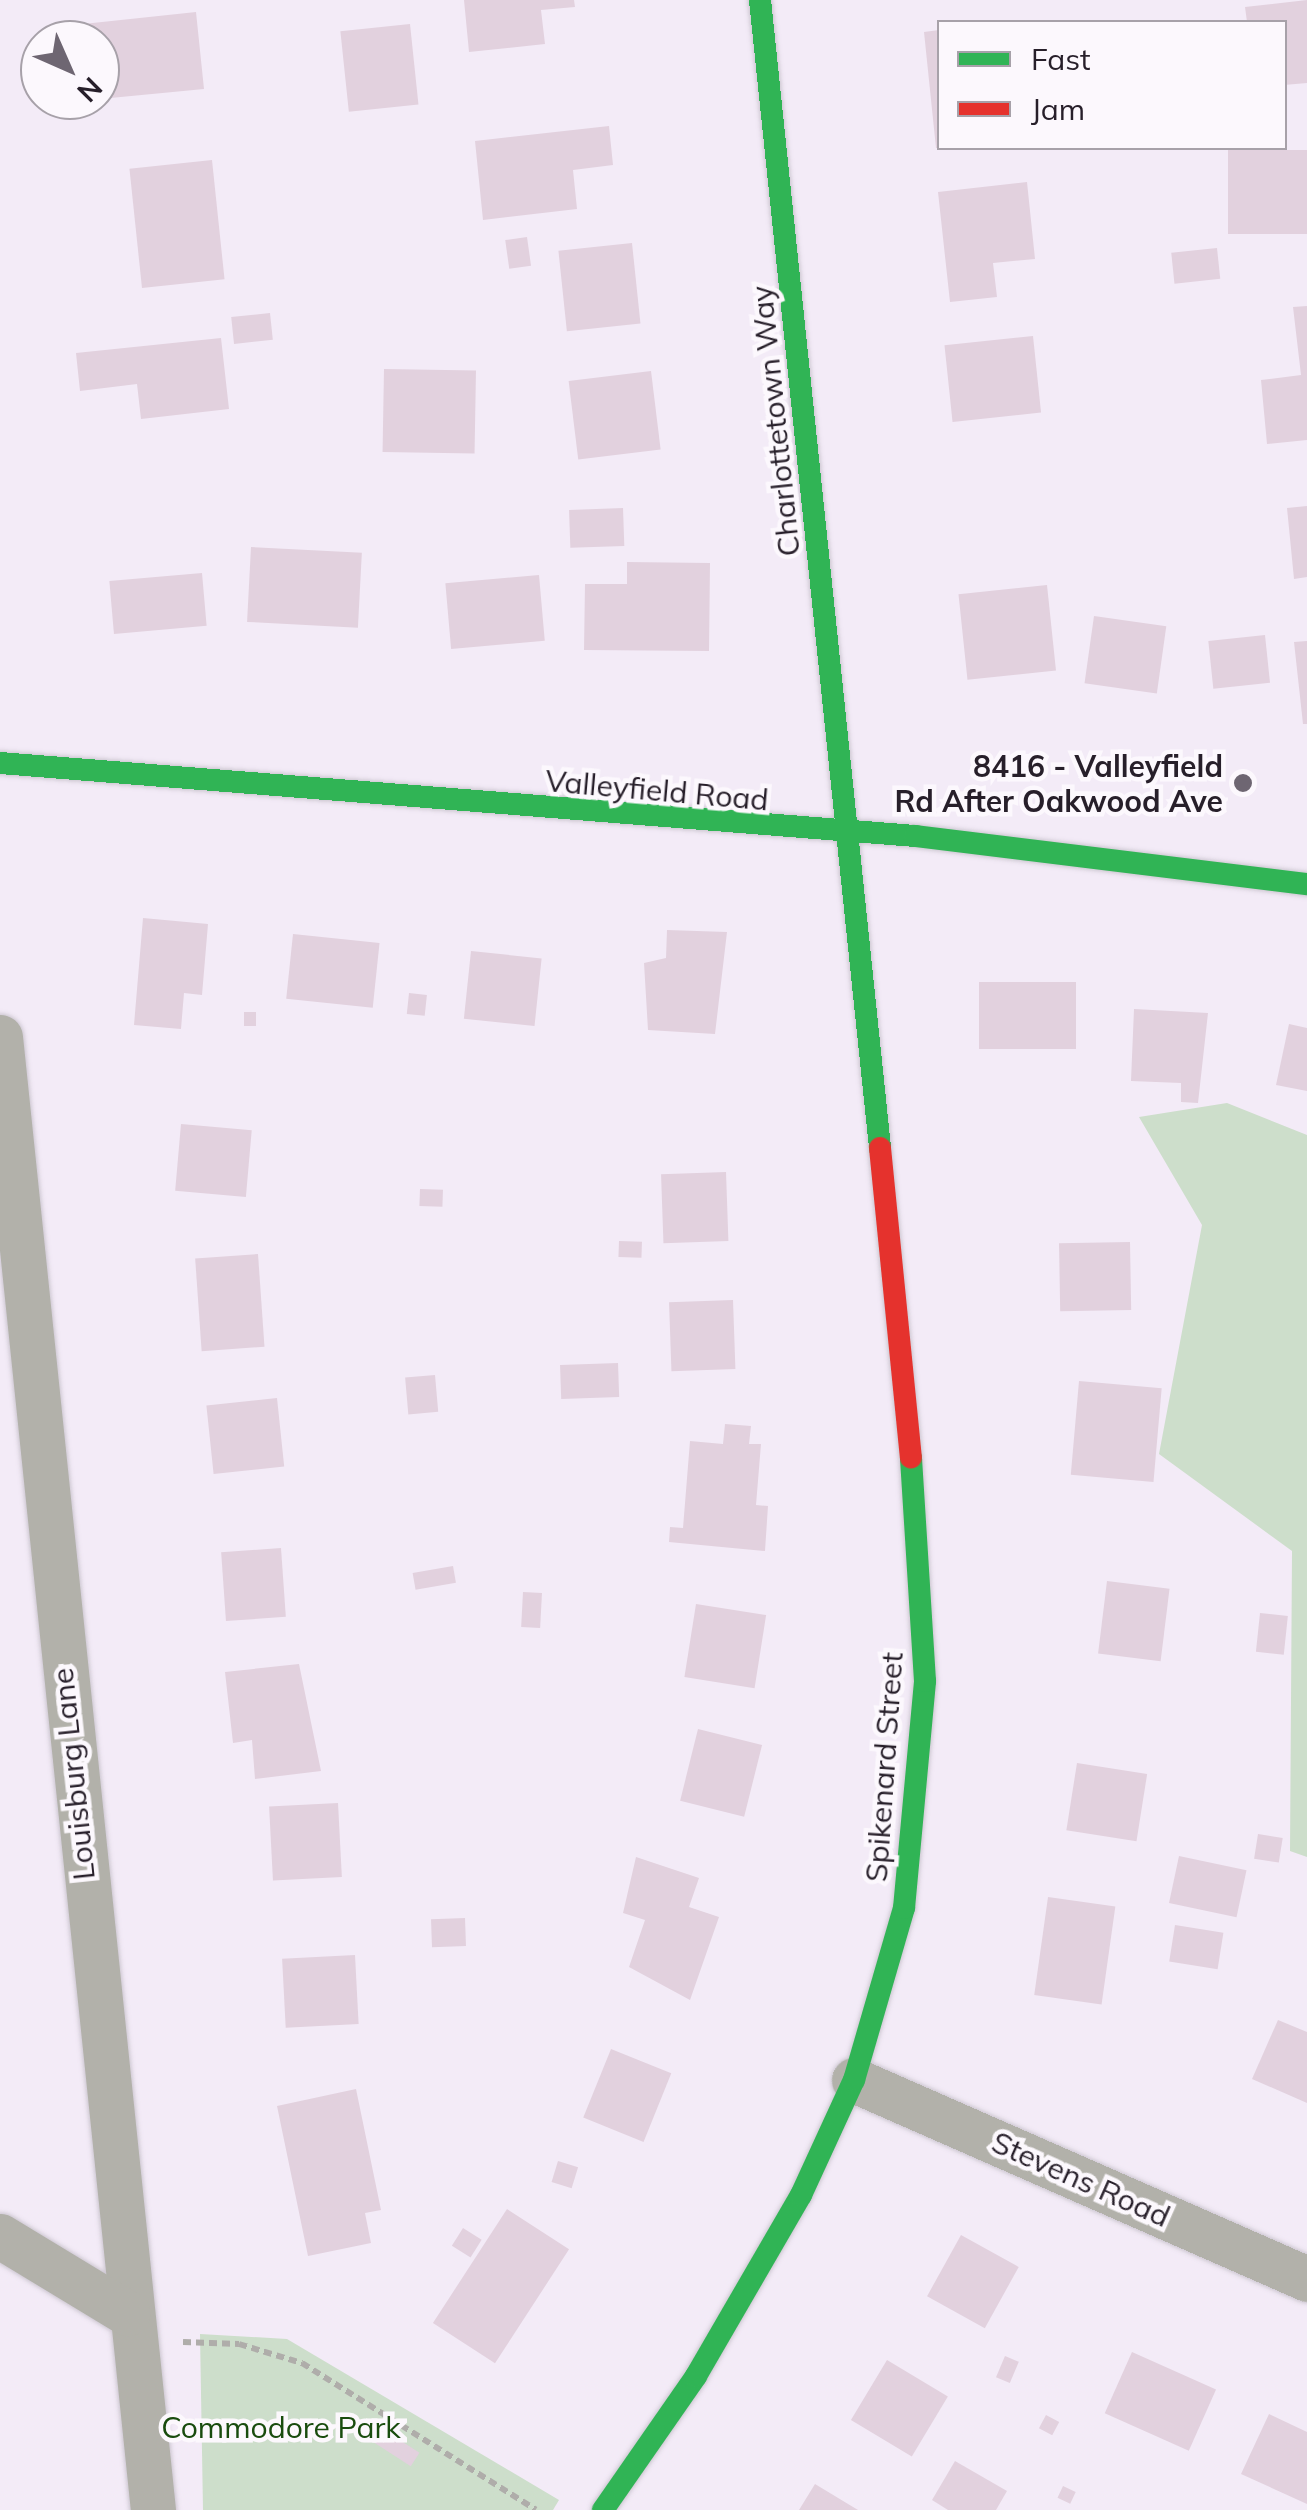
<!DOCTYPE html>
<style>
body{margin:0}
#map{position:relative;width:1307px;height:2510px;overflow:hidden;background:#f3ebf7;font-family:Mulish,sans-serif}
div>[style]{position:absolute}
.green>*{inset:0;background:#cddecb}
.building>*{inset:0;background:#e2d1de;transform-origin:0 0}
.path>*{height:6px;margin-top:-3px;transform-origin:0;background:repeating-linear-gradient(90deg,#afadaa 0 8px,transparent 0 13px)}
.roads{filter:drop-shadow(0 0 2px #cdc7d1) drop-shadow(0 0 2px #cdc7d1)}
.street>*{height:45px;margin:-22.5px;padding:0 22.5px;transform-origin:22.5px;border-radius:22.5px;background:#b2b1aa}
.fast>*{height:22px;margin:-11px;padding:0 11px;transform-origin:11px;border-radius:11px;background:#30b455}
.jam>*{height:22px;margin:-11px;padding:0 11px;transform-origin:11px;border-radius:11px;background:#e5322d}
.dots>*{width:28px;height:28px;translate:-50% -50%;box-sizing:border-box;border:5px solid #fcf8fd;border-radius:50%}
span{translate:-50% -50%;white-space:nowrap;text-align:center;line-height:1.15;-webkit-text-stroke:9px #fcf8fd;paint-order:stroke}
.street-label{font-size:30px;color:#271f2a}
.poi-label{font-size:30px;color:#271f2a;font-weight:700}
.right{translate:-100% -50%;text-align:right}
.park-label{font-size:30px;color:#194c0e}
.legend{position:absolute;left:937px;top:20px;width:350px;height:130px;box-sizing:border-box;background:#fcf8fd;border:2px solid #a7a1a9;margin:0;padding:12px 18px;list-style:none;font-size:30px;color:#271f2a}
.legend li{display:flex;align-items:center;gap:20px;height:50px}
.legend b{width:50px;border:2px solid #a7a1a9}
.north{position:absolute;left:20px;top:20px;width:100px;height:100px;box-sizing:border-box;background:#fcf8fd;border:2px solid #a7a1a9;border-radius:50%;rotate:135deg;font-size:28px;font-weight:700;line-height:40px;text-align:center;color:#271f2a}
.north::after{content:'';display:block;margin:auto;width:35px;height:45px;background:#6e6672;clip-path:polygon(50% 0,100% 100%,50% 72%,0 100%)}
</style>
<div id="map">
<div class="green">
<div style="clip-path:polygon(1227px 1103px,1307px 1135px,1307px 1857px,1290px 1851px,1292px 1551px,1159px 1454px,1202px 1225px,1139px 1117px)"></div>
<div style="clip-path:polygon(200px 2334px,287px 2339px,559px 2500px,553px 2510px,203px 2510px)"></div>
</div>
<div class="building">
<div style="clip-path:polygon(464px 0,574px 0,575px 7px,541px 10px,545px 44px,469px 52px)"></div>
<div style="clip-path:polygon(1307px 0,1307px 83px,1284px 85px,1284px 22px,1247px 22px,1245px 7px)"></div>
<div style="clip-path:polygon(196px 12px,204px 89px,100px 99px,100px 40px,56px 40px,55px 27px)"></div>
<div style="left:410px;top:24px;width:81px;height:70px;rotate:84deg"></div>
<div style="clip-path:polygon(939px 30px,939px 148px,936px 148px,924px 32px)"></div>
<div style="clip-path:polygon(609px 126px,613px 165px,573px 170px,577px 209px,483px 220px,475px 141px)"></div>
<div style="left:1307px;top:150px;width:84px;height:79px;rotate:90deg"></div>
<div style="left:212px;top:160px;width:120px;height:83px;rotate:84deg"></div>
<div style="clip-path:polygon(1027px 182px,1035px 259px,993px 263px,997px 297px,950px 302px,938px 192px)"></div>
<div style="left:527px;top:237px;width:29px;height:22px;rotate:82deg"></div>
<div style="left:632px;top:243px;width:81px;height:74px;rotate:84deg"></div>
<div style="left:1217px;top:248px;width:31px;height:46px;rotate:84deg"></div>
<div style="clip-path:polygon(1307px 306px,1307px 440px,1267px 444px,1261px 380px,1301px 375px,1293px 307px)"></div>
<div style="left:270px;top:313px;width:27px;height:39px;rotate:84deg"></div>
<div style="left:1033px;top:336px;width:77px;height:89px;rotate:84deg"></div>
<div style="clip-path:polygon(221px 338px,229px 409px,141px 419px,137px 384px,80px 391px,76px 353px)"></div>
<div style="left:384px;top:369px;width:92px;height:83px;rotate:1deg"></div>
<div style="left:651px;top:371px;width:79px;height:83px;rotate:83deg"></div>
<div style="clip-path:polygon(1307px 506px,1307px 577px,1294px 579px,1287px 508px)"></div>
<div style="left:623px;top:508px;width:38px;height:54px;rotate:88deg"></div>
<div style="left:251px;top:547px;width:111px;height:75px;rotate:3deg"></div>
<div style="clip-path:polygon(627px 562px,710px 563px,709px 651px,584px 650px,585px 584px,627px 584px)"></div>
<div style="left:202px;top:573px;width:53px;height:93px;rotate:85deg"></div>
<div style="left:539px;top:575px;width:66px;height:94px;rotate:85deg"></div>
<div style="left:1047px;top:585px;width:86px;height:89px;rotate:84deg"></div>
<div style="left:1094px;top:616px;width:73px;height:68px;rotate:8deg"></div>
<div style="left:1265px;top:635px;width:48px;height:57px;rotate:84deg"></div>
<div style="clip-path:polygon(1307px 641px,1307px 724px,1303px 724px,1294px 642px)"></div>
<div style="clip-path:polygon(143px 918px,208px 924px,202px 995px,184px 993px,181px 1029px,134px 1025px)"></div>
<div style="clip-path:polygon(667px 930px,727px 932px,715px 1034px,648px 1030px,644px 963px,666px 958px)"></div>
<div style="left:293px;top:934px;width:87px;height:65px;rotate:6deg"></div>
<div style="left:471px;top:951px;width:71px;height:68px;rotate:6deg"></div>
<div style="left:979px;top:982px;width:97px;height:67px"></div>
<div style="left:409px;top:993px;width:18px;height:21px;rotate:6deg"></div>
<div style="clip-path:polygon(1134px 1009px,1208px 1013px,1198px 1103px,1181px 1102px,1181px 1083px,1131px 1081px)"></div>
<div style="left:244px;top:1012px;width:12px;height:14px"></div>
<div style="clip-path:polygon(1289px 1024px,1307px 1028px,1307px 1091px,1276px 1085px)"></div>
<div style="left:181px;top:1124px;width:71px;height:67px;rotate:5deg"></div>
<div style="left:726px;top:1172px;width:69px;height:65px;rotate:88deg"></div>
<div style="left:420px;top:1189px;width:23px;height:17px;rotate:2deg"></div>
<div style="left:619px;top:1241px;width:23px;height:16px;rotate:2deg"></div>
<div style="left:1130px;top:1242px;width:68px;height:71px;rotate:89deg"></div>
<div style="left:258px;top:1254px;width:93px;height:63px;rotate:86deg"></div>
<div style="left:733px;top:1300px;width:69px;height:64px;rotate:88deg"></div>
<div style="left:618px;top:1363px;width:34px;height:58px;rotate:88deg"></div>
<div style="left:435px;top:1375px;width:37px;height:30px;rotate:85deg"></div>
<div style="left:1079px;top:1381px;width:83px;height:94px;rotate:5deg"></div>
<div style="left:277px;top:1398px;width:69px;height:71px;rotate:84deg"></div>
<div style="clip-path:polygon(725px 1424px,751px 1426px,749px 1444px,761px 1444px,756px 1505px,768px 1506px,765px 1551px,669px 1542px,670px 1527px,683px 1528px,690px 1441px,723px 1444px)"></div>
<div style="left:281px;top:1548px;width:69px;height:60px;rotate:86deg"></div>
<div style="left:453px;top:1566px;width:17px;height:41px;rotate:80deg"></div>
<div style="left:1107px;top:1581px;width:63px;height:73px;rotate:7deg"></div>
<div style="left:523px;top:1592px;width:19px;height:35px;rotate:3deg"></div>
<div style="left:696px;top:1604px;width:71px;height:74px;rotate:9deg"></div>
<div style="left:1260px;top:1613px;width:28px;height:39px;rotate:6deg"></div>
<div style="clip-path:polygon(299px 1664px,321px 1771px,255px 1779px,252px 1740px,233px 1743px,225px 1672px)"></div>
<div style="left:698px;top:1729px;width:66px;height:74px;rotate:14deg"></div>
<div style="left:1077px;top:1763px;width:71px;height:68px;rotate:9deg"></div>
<div style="left:338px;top:1803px;width:74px;height:69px;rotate:87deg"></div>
<div style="left:1258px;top:1834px;width:25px;height:25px;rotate:9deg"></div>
<div style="left:1179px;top:1856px;width:69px;height:48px;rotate:12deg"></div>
<div style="clip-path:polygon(636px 1857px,699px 1878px,689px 1907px,719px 1917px,690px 2000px,629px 1967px,645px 1920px,623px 1913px)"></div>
<div style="left:1048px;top:1897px;width:68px;height:99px;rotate:8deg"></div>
<div style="left:465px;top:1918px;width:28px;height:34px;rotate:88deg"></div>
<div style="left:1175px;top:1925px;width:49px;height:37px;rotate:9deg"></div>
<div style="left:355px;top:1955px;width:69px;height:73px;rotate:87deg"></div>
<div style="clip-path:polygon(1278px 2020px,1307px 2032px,1307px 2103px,1252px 2079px)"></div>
<div style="left:611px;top:2049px;width:65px;height:74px;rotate:22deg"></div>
<div style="clip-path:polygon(356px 2089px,381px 2210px,365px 2213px,371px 2243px,308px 2256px,277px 2106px)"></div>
<div style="left:558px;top:2161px;width:21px;height:22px;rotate:17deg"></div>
<div style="left:507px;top:2209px;width:74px;height:136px;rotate:33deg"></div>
<div style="left:463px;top:2228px;width:22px;height:21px;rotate:32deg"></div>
<div style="left:961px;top:2235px;width:66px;height:70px;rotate:29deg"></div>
<div style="left:1132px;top:2352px;width:92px;height:67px;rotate:24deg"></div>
<div style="left:1005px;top:2356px;width:15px;height:23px;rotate:23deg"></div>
<div style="left:887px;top:2360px;width:71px;height:70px;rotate:31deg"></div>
<div style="clip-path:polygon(1269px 2414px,1307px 2432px,1307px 2504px,1241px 2474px)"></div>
<div style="left:1046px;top:2415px;width:15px;height:15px;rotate:28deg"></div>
<div style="left:375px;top:2424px;width:53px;height:16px;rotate:33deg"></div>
<div style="clip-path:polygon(955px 2461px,1007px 2491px,996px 2510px,948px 2510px,932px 2500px)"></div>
<div style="clip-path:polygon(815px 2484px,858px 2510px,799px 2510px)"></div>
<div style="left:1063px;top:2486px;width:14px;height:13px;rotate:25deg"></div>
</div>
<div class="path">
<div style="left:183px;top:2342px;width:56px;rotate:2deg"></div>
<div style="left:239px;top:2344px;width:66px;rotate:16.8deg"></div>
<div style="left:302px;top:2363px;width:276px;rotate:32.1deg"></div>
</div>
<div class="roads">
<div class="street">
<div style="left:0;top:1037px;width:1481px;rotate:84.07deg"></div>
<div style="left:854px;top:2080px;width:495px;rotate:23.7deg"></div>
<div style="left:0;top:2236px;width:149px;rotate:31.2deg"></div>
</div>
<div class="fast">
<div style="left:760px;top:0;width:1154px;rotate:84.03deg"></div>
<div style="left:0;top:763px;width:918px;rotate:4.56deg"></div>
<div style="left:915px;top:836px;width:395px;rotate:7deg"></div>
<div style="left:603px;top:2510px;width:163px;rotate:-55.2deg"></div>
<div style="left:696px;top:2376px;width:209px;rotate:-59.9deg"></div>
<div style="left:801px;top:2195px;width:127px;rotate:-65.3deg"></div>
<div style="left:854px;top:2080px;width:179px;rotate:-73.8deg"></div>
<div style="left:904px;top:1908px;width:228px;rotate:-84.7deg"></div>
<div style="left:925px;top:1681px;width:224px;rotate:-93.6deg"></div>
</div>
<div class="jam">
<div style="left:880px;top:1148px;width:311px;rotate:84.3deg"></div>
</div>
</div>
<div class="dots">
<div style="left:1243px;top:783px;background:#6e6672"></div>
</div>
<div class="street-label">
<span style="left:775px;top:421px;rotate:-96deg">Charlottetown Way</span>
<span style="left:657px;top:790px;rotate:5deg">Valleyfield Road</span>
<span style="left:884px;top:1767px;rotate:-86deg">Spikenard Street</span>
<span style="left:73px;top:1774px;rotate:-96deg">Louisburg Lane</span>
<span style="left:1081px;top:2179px;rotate:24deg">Stevens Road</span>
</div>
<div class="poi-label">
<span class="right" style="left:1223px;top:783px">8416 - Valleyfield<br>Rd After Oakwood Ave</span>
</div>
<div class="park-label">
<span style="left:281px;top:2427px">Commodore Park</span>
</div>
<ul class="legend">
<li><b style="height:12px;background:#30b455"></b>Fast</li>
<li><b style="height:12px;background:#e5322d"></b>Jam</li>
</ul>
<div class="north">N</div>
</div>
